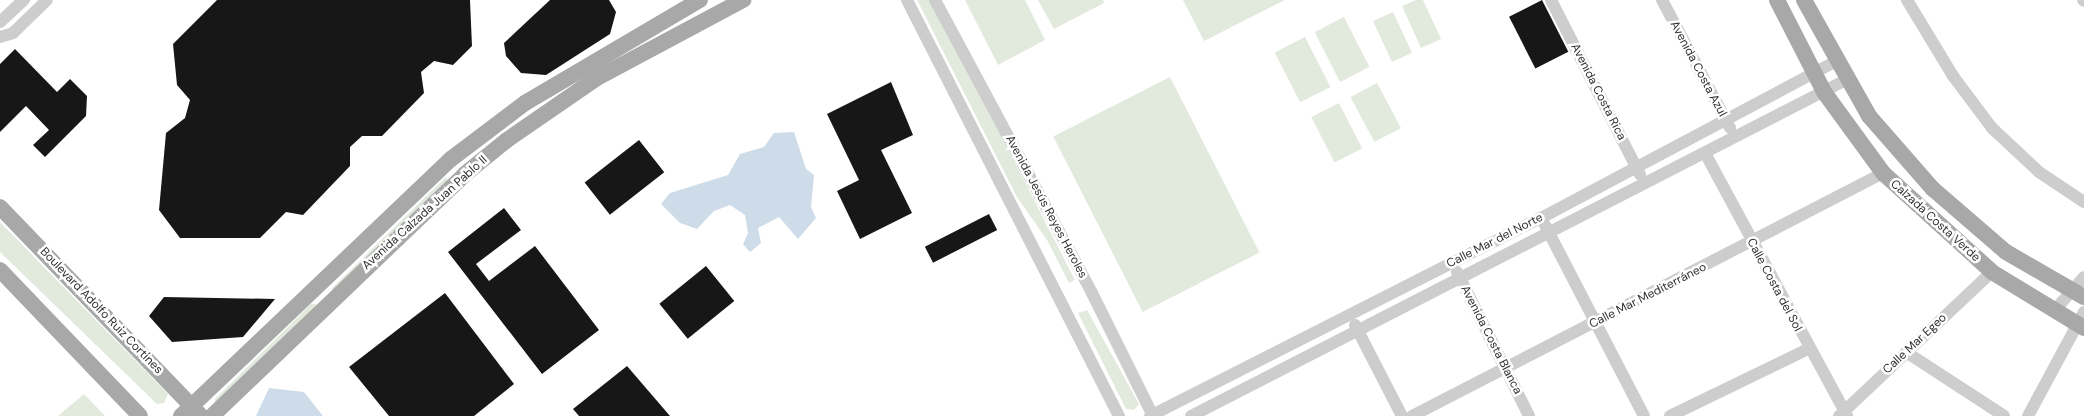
<!DOCTYPE html>
<meta charset="utf-8">
<style>
body{margin:0}
#map{position:relative;width:2084px;height:416px;overflow:hidden;background:#fff;font-family:"DM Sans",sans-serif}
div>[style]{position:absolute}
.green>*{inset:0;background:#e2e9dd;transform-origin:0 0}
.water>*{inset:0;background:#cedce9}
.building>*{inset:0;background:#171717;transform-origin:0 0}
.minor>*{height:12px;margin:-6px;padding:0 6px;transform-origin:6px;border-radius:6px;background:#cdcdcd}
.major>*{height:16px;margin:-8px;padding:0 8px;transform-origin:8px;border-radius:8px;background:#a8a8a8}
span{translate:-50% -50%;white-space:nowrap;text-align:center;line-height:1.15;-webkit-text-stroke:5px #fff;paint-order:stroke}
.street-label{font-size:12px;color:#303030}
</style>
<div id="map">
<div class="green">
<div style="clip-path:polygon(917px 0,932px 0,1075px 280px,1069px 283px,1047px 240px,1017px 197px)"></div>
<div style="clip-path:polygon(965px 0,1025px 0,1045px 40px,998px 65px)"></div>
<div style="clip-path:polygon(1038px 0,1103px 0,1104px 3px,1054px 29px)"></div>
<div style="clip-path:polygon(1183px 0,1285px 0,1204px 41px)"></div>
<div style="clip-path:polygon(1416px 0,1423px 0,1441px 39px,1421px 48px,1402px 6px)"></div>
<div style="left:1393px;top:12px;width:45px;height:22px;rotate:65deg"></div>
<div style="left:1344px;top:17px;width:56px;height:33px;rotate:63deg"></div>
<div style="left:1305px;top:37px;width:56px;height:34px;rotate:63deg"></div>
<div style="left:1170px;top:77px;width:197px;height:131px;rotate:63deg"></div>
<div style="left:1377px;top:83px;width:51px;height:30px;rotate:62deg"></div>
<div style="left:1339px;top:103px;width:51px;height:31px;rotate:63deg"></div>
<div style="clip-path:polygon(446px 177px,449px 182px,335px 290px,331px 289px)"></div>
<div style="clip-path:polygon(0 222px,168px 394px,164px 403px,157px 404px,0 252px)"></div>
<div style="clip-path:polygon(311px 304px,316px 304px,316px 309px,215px 403px,215px 399px)"></div>
<div style="clip-path:polygon(1087px 310px,1139px 404px,1134px 410px,1126px 409px,1078px 313px)"></div>
<div style="clip-path:polygon(84px 394px,105px 416px,58px 416px)"></div>
</div>
<div class="water">
<div style="clip-path:polygon(794px 132px,806px 169px,814px 175px,811px 207px,816px 218px,798px 239px,779px 217px,758px 228px,761px 243px,750px 252px,743px 244px,748px 233px,745px 215px,730px 205px,714px 211px,697px 229px,680px 223px,661px 204px,670px 193px,728px 175px,740px 154px,764px 147px,774px 133px)"></div>
<div style="clip-path:polygon(269px 388px,304px 392px,323px 416px,256px 416px)"></div>
</div>
<div class="building">
<div style="clip-path:polygon(217px 0,470px 0,472px 46px,453px 65px,434px 61px,421px 72px,424px 93px,382px 136px,362px 136px,350px 147px,350px 166px,303px 215px,286px 212px,260px 238px,180px 238px,159px 210px,166px 133px,185px 118px,190px 100px,177px 85px,173px 44px)"></div>
<div style="clip-path:polygon(550px 0,609px 0,616px 12px,610px 34px,546px 75px,521px 73px,506px 56px,504px 43px)"></div>
<div style="left:1542px;top:0;width:58px;height:37px;rotate:63deg"></div>
<div style="clip-path:polygon(15px 49px,57px 92px,70px 79px,87px 96px,86px 116px,45px 157px,33px 145px,49px 130px,26px 106px,0 132px,0 64px)"></div>
<div style="clip-path:polygon(891px 82px,913px 135px,881px 150px,912px 213px,860px 239px,837px 191px,859px 180px,827px 114px)"></div>
<div style="left:639px;top:140px;width:41px;height:69px;rotate:52deg"></div>
<div style="clip-path:polygon(504px 208px,521px 230px,476px 264px,489px 281px,535px 246px,599px 330px,542px 374px,448px 252px)"></div>
<div style="left:989px;top:214px;width:18px;height:72px;rotate:63deg"></div>
<div style="left:706px;top:266px;width:45px;height:60px;rotate:51deg"></div>
<div style="clip-path:polygon(445px 293px,514px 384px,474px 416px,389px 416px,349px 367px)"></div>
<div style="clip-path:polygon(164px 297px,275px 299px,243px 337px,172px 342px,149px 316px)"></div>
<div style="clip-path:polygon(627px 366px,670px 416px,579px 416px,573px 409px)"></div>
</div>
<div class="minor">
<div style="left:907px;top:0;width:467px;rotate:63deg"></div>
<div style="left:935px;top:0;width:332px;rotate:61.8deg"></div>
<div style="left:1092px;top:293px;width:137px;rotate:63.6deg"></div>
<div style="left:1551px;top:0;width:196px;rotate:63deg"></div>
<div style="left:1662px;top:0;width:145px;rotate:62deg"></div>
<div style="left:1907px;top:0;width:89px;rotate:58.8deg"></div>
<div style="left:1953px;top:76px;width:65px;rotate:53.1deg"></div>
<div style="left:1992px;top:128px;width:64px;rotate:43.1deg"></div>
<div style="left:2039px;top:172px;width:54px;rotate:33.7deg"></div>
<div style="left:2083px;top:0;width:1px;rotate:45deg"></div>
<div style="left:0;top:22px;width:33px;rotate:-43deg"></div>
<div style="left:0;top:37px;width:14px;rotate:-17deg"></div>
<div style="left:13px;top:33px;width:47px;rotate:-44.1deg"></div>
<div style="left:1705px;top:153px;width:299px;rotate:61.6deg"></div>
<div style="left:1545px;top:225px;width:215px;rotate:62.6deg"></div>
<div style="left:1457px;top:272px;width:161px;rotate:63.4deg"></div>
<div style="left:2054px;top:311px;width:45px;rotate:-48.6deg"></div>
<div style="left:1355px;top:325px;width:102px;rotate:62.7deg"></div>
<div style="left:1906px;top:352px;width:117px;rotate:33.1deg"></div>
<div style="left:1150px;top:416px;width:438px;rotate:-26.9deg"></div>
<div style="left:1541px;top:218px;width:334px;rotate:-28deg"></div>
<div style="left:1191px;top:416px;width:736px;rotate:-27.16deg"></div>
<div style="left:1412px;top:416px;width:530px;rotate:-27.29deg"></div>
<div style="left:1670px;top:416px;width:153px;rotate:-25.9deg"></div>
<div style="left:1839px;top:416px;width:210px;rotate:-43.3deg"></div>
<div style="left:2028px;top:416px;width:118px;rotate:-61.7deg"></div>
</div>
<div class="major">
<div style="left:1777px;top:0;width:103px;rotate:62.9deg"></div>
<div style="left:1824px;top:92px;width:100px;rotate:53.9deg"></div>
<div style="left:1883px;top:173px;width:147px;rotate:42.2deg"></div>
<div style="left:1992px;top:272px;width:108px;rotate:31.3deg"></div>
<div style="left:1804px;top:0;width:133px;rotate:60.7deg"></div>
<div style="left:1869px;top:116px;width:97px;rotate:48.8deg"></div>
<div style="left:1933px;top:189px;width:96px;rotate:40.8deg"></div>
<div style="left:2006px;top:252px;width:90px;rotate:30deg"></div>
<div style="left:0;top:207px;width:290px;rotate:46.1deg"></div>
<div style="left:0;top:270px;width:202px;rotate:46.2deg"></div>
<div style="left:181px;top:416px;width:373px;rotate:-43.6deg"></div>
<div style="left:451px;top:159px;width:93px;rotate:-37.1deg"></div>
<div style="left:525px;top:103px;width:203px;rotate:-30.5deg"></div>
<div style="left:212px;top:416px;width:350px;rotate:-43.7deg"></div>
<div style="left:465px;top:174px;width:54px;rotate:-39deg"></div>
<div style="left:507px;top:140px;width:109px;rotate:-34.6deg"></div>
<div style="left:597px;top:78px;width:166px;rotate:-28.1deg"></div>
</div>
<div class="street-label">
<span style="left:1698px;top:69px;rotate:62deg">Avenida Costa Azul</span>
<span style="left:1598px;top:92px;rotate:63deg">Avenida Costa Rica</span>
<span style="left:1046px;top:207px;rotate:62deg">Avenida Jesús Reyes Heroles</span>
<span style="left:425px;top:213px;rotate:-42deg">Avenida Calzada Juan Pablo II</span>
<span style="left:1935px;top:221px;rotate:42deg">Calzada Costa Verde</span>
<span style="left:1495px;top:241px;rotate:-27deg">Calle Mar del Norte</span>
<span style="left:1774px;top:285px;rotate:62deg">Calle Costa del Sol</span>
<span style="left:1648px;top:296px;rotate:-27deg">Calle Mar Mediterráneo</span>
<span style="left:101px;top:311px;rotate:46deg">Boulevard Adolfo Ruiz Cortines</span>
<span style="left:1491px;top:340px;rotate:63deg">Avenida Costa Blanca</span>
<span style="left:1915px;top:344px;rotate:-43deg">Calle Mar Egeo</span>
</div>
</div>
